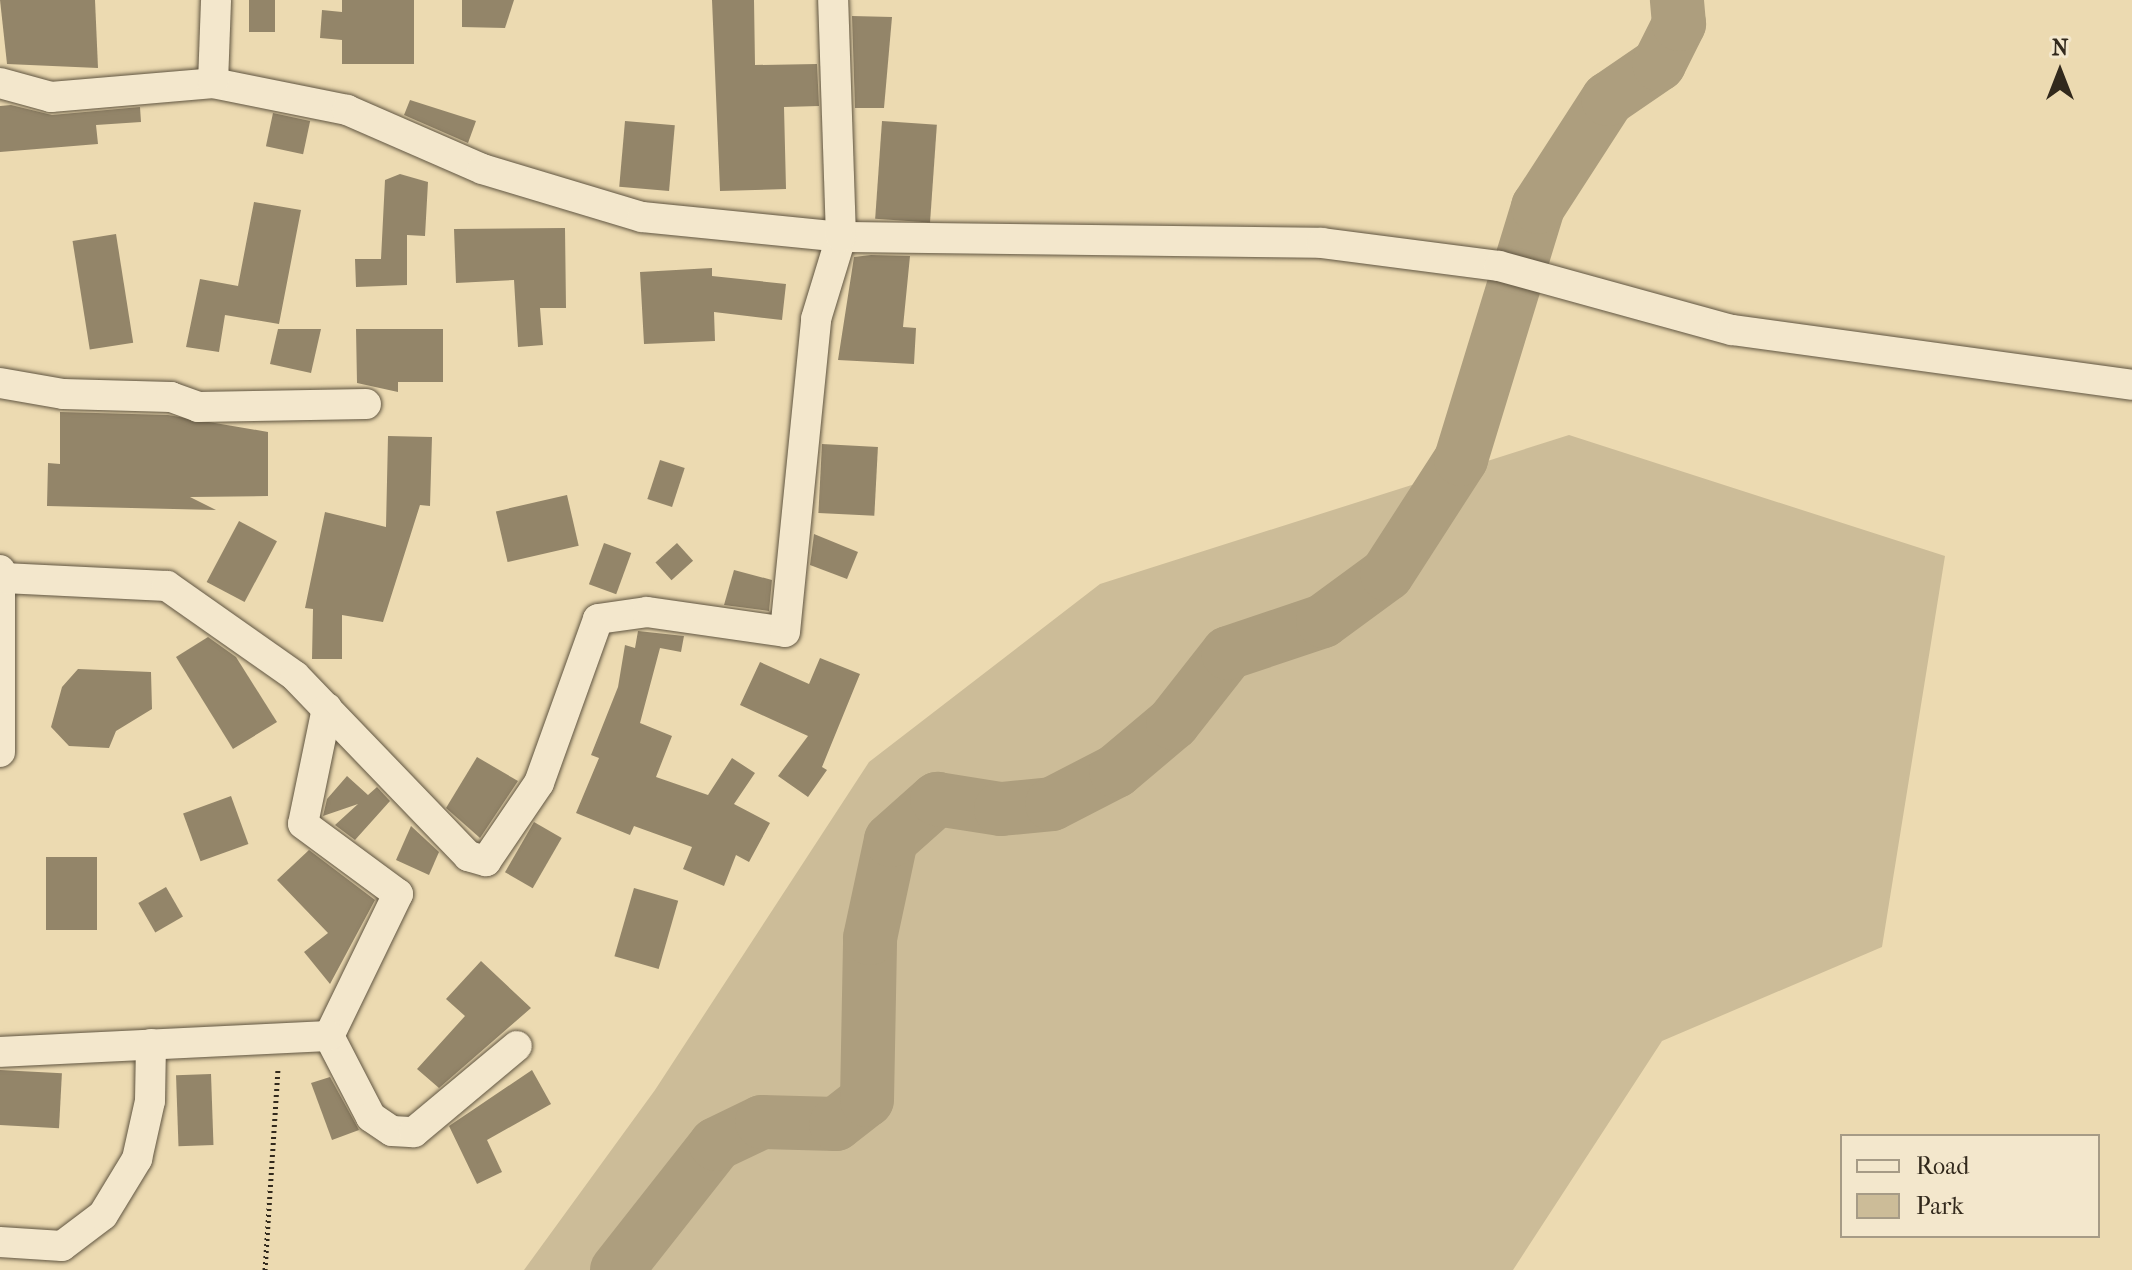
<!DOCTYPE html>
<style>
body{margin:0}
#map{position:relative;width:2132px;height:1270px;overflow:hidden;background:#ecdab1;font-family:"IM FELL French Canon",serif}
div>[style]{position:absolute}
.green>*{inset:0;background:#ccbc98}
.river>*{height:54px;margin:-27px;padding:0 27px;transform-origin:27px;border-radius:27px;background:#ad9e7e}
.building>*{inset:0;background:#938569;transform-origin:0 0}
.path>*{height:5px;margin-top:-2.5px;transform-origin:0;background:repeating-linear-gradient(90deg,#32291c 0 2px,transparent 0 6px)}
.roads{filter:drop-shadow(0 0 2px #605541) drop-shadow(0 0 2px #605541)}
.minor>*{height:30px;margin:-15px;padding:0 15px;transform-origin:15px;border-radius:15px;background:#f3e7cc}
span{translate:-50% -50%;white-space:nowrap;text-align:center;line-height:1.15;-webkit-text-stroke:6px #f3e7cc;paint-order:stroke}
.legend{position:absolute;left:1840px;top:1134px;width:260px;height:104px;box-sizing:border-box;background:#f3e7cc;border:2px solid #a69b86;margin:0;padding:10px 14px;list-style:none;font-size:24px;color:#32291c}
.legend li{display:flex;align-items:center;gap:16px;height:40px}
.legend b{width:40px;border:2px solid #a69b86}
.north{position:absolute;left:2020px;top:32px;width:80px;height:80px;-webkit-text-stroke:6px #f3e7cc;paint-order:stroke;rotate:0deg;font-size:22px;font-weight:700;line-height:32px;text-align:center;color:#32291c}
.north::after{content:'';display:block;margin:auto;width:28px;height:36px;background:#32291c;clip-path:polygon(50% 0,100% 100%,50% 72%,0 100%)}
</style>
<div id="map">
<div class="green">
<div style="clip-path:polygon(1569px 435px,1945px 556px,1882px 947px,1662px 1041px,1513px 1270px,524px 1270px,655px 1090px,869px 762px,1100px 584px)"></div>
</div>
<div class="river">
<div style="left:617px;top:1270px;width:160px;rotate:-51.8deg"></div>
<div style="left:716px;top:1144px;width:51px;rotate:-25.6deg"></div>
<div style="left:762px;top:1122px;width:74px;rotate:1.5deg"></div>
<div style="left:836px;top:1124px;width:39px;rotate:-38deg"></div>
<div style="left:867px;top:1100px;width:162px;rotate:-88.9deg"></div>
<div style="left:870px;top:938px;width:100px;rotate:-77.9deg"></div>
<div style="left:891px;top:840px;width:62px;rotate:-41.7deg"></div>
<div style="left:937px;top:799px;width:65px;rotate:8.9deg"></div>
<div style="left:1001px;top:809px;width:51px;rotate:-5.6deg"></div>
<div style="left:1052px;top:804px;width:72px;rotate:-27.3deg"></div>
<div style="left:1116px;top:771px;width:75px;rotate:-40.1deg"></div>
<div style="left:1173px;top:723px;width:89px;rotate:-51.8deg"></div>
<div style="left:1228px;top:653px;width:100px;rotate:-18.6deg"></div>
<div style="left:1323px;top:621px;width:79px;rotate:-36.3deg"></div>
<div style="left:1387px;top:574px;width:137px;rotate:-57.2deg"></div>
<div style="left:1461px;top:459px;width:264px;rotate:-73deg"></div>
<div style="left:1538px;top:207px;width:129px;rotate:-57.1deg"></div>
<div style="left:1608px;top:99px;width:62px;rotate:-34.5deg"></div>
<div style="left:1659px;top:64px;width:45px;rotate:-63.4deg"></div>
<div style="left:1679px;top:24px;width:24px;rotate:-95deg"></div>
</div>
<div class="building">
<div style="clip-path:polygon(0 0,95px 0,98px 68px,7px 64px)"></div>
<div style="left:249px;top:0;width:26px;height:32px"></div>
<div style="clip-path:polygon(342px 0,414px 0,414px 64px,342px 64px,342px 40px,320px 38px,322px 10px,342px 12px)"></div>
<div style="clip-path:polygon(462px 0,514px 0,505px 28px,462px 27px)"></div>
<div style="clip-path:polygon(712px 0,754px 0,755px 65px,817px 64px,819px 106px,784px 107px,786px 189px,720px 191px)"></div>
<div style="clip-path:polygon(852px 16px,892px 17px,884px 108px,855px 108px)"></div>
<div style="clip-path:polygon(410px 100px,476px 121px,468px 143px,404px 115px)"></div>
<div style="clip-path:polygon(11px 105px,52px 115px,140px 107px,141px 122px,96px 125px,98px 144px,0 152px,0 106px)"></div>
<div style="left:273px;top:113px;width:38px;height:34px;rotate:12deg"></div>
<div style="left:625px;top:121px;width:50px;height:66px;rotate:5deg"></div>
<div style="left:882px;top:121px;width:55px;height:98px;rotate:4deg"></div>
<div style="clip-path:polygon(400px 174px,428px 182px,425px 236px,407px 235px,407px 285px,356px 287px,355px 259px,381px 259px,385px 180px)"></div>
<div style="clip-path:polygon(254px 202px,301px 210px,279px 324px,225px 315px,219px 352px,186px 347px,200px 279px,238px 286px)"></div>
<div style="clip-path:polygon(565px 228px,566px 308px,540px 308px,543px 345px,518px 347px,514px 280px,456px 283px,454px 229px)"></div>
<div style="left:116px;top:234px;width:110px;height:44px;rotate:81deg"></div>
<div style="clip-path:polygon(871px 255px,910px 256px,903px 327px,916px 328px,914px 364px,838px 360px,854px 257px)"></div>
<div style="clip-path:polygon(712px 268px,712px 276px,786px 284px,782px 320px,714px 312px,715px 341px,644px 344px,640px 272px)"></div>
<div style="clip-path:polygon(278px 329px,321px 329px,311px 373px,270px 364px)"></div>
<div style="clip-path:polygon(356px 329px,443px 329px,443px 382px,398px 382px,398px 392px,357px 383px)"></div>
<div style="clip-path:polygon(60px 412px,168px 415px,268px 432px,268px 496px,190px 497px,216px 510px,47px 506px,48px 463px,60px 464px)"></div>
<div style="clip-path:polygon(388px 436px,432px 437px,430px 506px,420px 505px,383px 622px,342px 615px,342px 659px,312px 659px,313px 609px,305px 608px,325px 512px,386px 527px)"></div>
<div style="left:822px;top:444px;width:56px;height:69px;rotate:3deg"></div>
<div style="left:660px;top:460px;width:26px;height:41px;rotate:18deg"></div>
<div style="left:567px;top:495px;width:52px;height:73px;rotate:77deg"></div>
<div style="left:239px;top:521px;width:43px;height:69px;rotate:28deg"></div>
<div style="clip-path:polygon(814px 534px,858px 552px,847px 579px,810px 565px)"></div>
<div style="left:604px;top:543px;width:29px;height:44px;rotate:20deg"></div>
<div style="left:677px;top:543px;width:24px;height:29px;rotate:48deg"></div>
<div style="clip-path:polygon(734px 570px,772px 580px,769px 611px,724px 605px)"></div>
<div style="clip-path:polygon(638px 631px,684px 636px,681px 652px,660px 648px,640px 723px,672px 736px,656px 777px,708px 795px,732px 758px,755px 773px,734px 804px,770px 823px,749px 862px,736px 855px,724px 886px,683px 869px,692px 847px,634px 826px,630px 835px,576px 813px,599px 758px,591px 755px,618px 687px,625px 645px,635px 648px)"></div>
<div style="clip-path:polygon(208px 637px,236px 657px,277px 722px,233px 749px,176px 657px)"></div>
<div style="clip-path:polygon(820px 658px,860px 674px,822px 767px,827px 770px,808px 797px,778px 776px,808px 736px,740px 705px,760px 662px,809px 684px)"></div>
<div style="clip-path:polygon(78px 669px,151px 672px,152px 709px,116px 731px,109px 748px,69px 746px,51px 727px,62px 687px)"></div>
<div style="clip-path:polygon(477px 757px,518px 781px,480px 838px,446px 808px)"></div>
<div style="clip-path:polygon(347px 776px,368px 795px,377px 787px,390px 801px,355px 840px,335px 825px,358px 804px,323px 816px,327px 799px)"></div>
<div style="left:231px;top:796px;width:51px;height:51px;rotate:70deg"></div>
<div style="left:534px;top:822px;width:32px;height:58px;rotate:30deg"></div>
<div style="clip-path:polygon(411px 826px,439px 852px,429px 875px,396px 860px)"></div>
<div style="clip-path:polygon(309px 850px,375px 900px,330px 984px,304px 952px,328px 933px,277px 880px)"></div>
<div style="left:97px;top:857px;width:73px;height:51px;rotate:90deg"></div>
<div style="left:166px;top:887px;width:34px;height:32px;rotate:60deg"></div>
<div style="left:634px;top:888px;width:46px;height:71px;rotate:16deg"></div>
<div style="clip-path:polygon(481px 961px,531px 1008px,439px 1088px,417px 1069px,465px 1016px,446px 999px)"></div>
<div style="left:0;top:1070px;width:62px;height:55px;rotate:3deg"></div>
<div style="clip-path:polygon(532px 1070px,551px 1104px,487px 1140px,502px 1172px,477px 1184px,449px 1126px)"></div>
<div style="left:211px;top:1074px;width:71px;height:35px;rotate:88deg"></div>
<div style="clip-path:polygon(330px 1077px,359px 1130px,332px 1140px,311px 1083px)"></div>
</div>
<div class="path">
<div style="left:265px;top:1270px;width:203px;rotate:-86.3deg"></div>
</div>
<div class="roads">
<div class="minor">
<div style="left:0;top:83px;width:53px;rotate:15.4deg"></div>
<div style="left:51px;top:97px;width:163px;rotate:-4.9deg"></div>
<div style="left:213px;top:83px;width:137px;rotate:11.4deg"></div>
<div style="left:347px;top:110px;width:147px;rotate:23.6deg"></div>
<div style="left:482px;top:169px;width:167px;rotate:16.7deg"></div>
<div style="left:642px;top:217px;width:200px;rotate:5.7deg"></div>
<div style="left:841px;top:237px;width:481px;rotate:0.7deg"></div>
<div style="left:1322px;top:243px;width:178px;rotate:7.4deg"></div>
<div style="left:1499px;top:266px;width:242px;rotate:15.4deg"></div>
<div style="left:1732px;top:330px;width:404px;rotate:7.8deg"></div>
<div style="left:213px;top:83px;width:83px;rotate:-87.9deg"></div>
<div style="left:0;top:383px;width:64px;rotate:9.9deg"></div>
<div style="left:63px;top:394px;width:108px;rotate:1.6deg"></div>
<div style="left:171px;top:397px;width:29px;rotate:20deg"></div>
<div style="left:198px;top:407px;width:168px;rotate:-1deg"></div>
<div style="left:0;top:570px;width:182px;rotate:90deg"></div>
<div style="left:3px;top:578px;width:164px;rotate:2.8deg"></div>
<div style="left:167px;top:586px;width:156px;rotate:35.1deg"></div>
<div style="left:295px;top:676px;width:250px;rotate:46.1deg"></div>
<div style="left:468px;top:856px;width:19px;rotate:16deg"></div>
<div style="left:486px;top:861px;width:94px;rotate:-55.8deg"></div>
<div style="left:539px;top:783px;width:174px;rotate:-70.2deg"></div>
<div style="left:598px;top:619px;width:49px;rotate:-8.1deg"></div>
<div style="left:647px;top:612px;width:139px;rotate:8.2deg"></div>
<div style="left:785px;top:632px;width:315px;rotate:-84.3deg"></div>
<div style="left:816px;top:319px;width:86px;rotate:-73deg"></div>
<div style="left:841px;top:237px;width:237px;rotate:-91.9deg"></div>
<div style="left:327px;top:708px;width:118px;rotate:101.7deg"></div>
<div style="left:303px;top:824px;width:118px;rotate:36.4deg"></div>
<div style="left:398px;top:894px;width:158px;rotate:115.9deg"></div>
<div style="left:329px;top:1036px;width:91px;rotate:62.6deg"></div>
<div style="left:371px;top:1117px;width:25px;rotate:34deg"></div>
<div style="left:392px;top:1131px;width:22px;rotate:3deg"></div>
<div style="left:414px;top:1132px;width:134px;rotate:-39.9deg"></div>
<div style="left:0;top:1052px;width:329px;rotate:-2.8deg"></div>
<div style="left:0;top:1242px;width:62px;rotate:3.7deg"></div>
<div style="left:62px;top:1246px;width:51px;rotate:-37.1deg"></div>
<div style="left:103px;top:1215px;width:66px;rotate:-58.7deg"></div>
<div style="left:137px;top:1159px;width:59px;rotate:-77.4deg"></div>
<div style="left:150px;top:1101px;width:57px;rotate:-89deg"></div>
</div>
</div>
<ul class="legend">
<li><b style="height:10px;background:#f3e7cc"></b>Road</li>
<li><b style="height:22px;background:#ccbc98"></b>Park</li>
</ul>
<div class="north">N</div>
</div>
